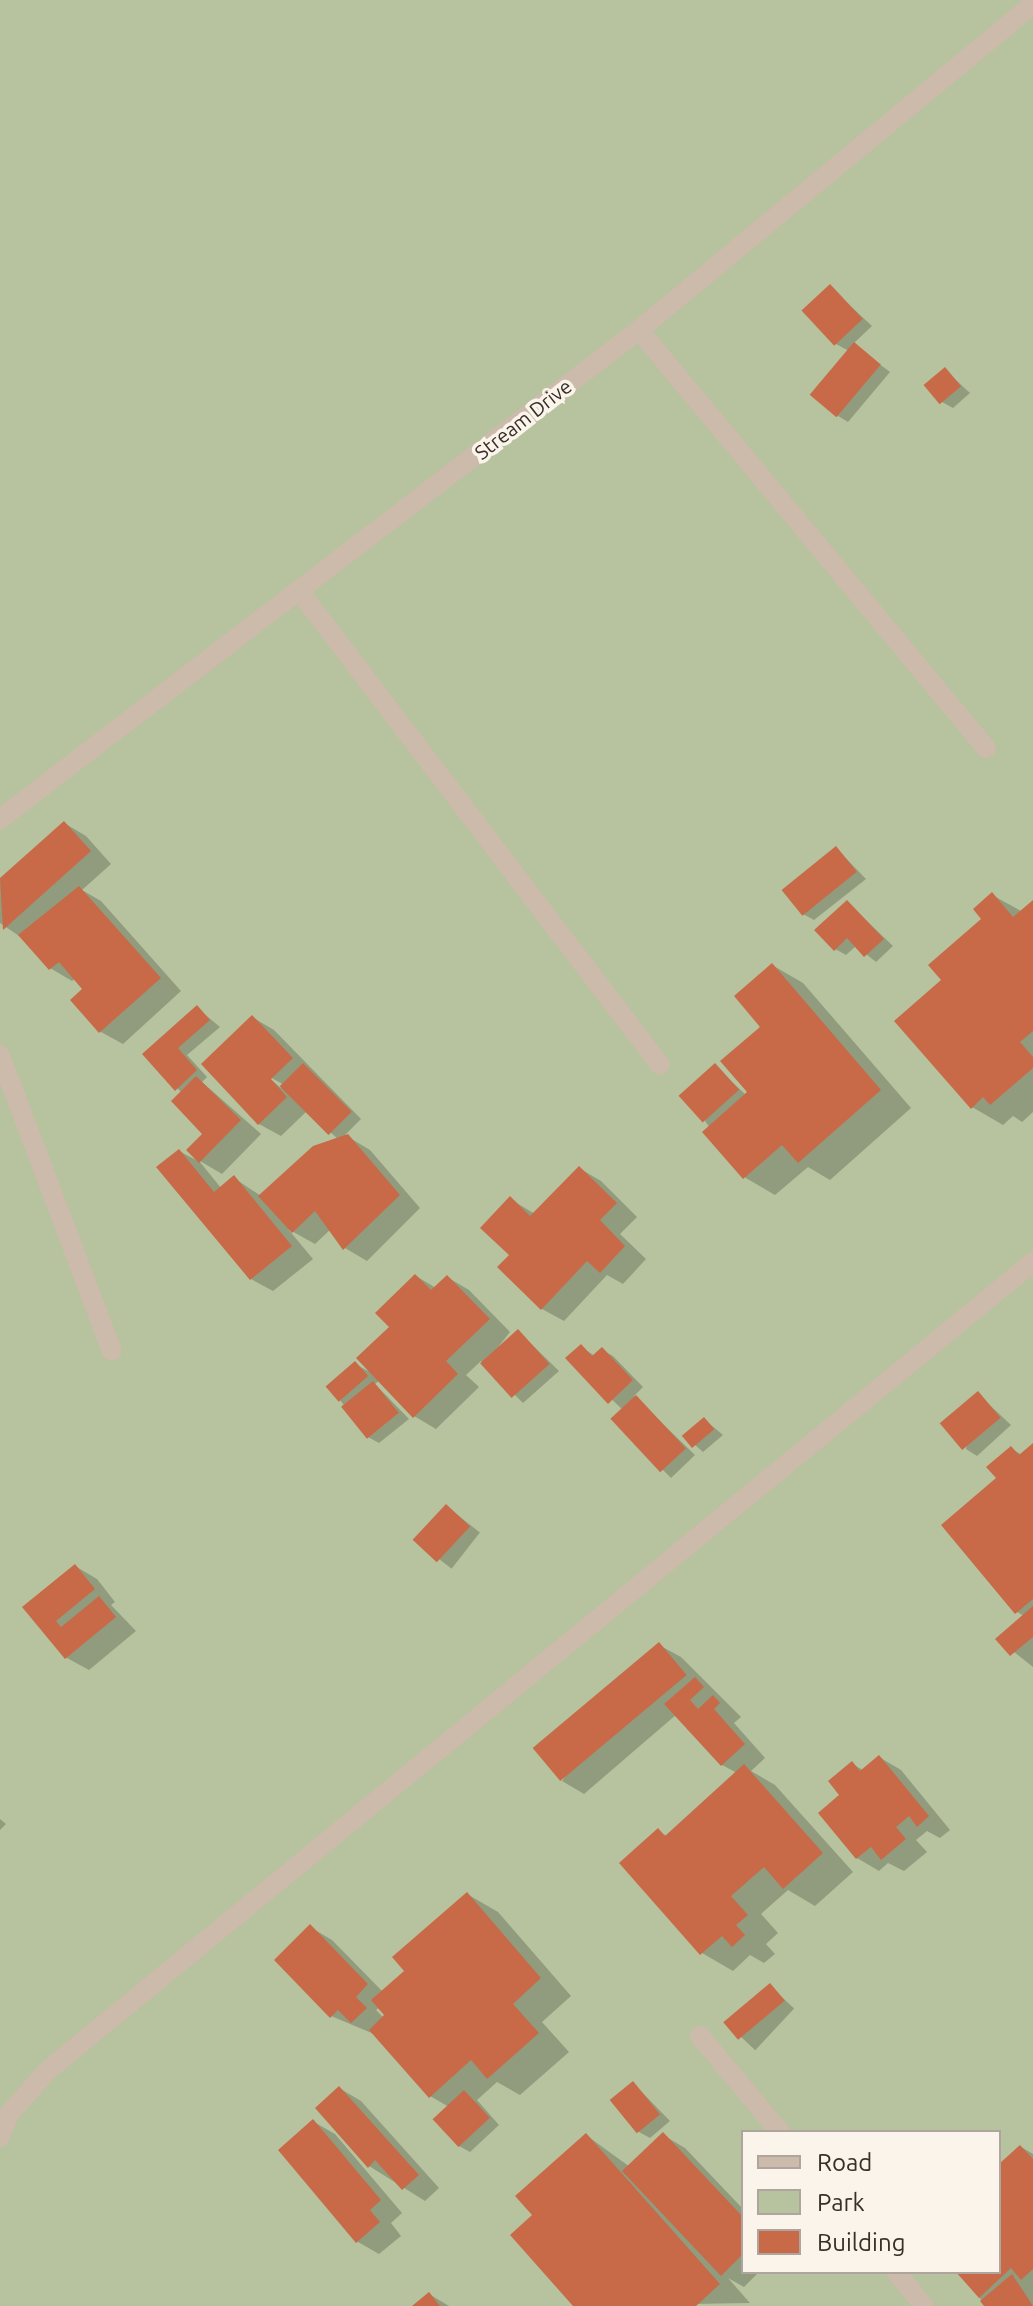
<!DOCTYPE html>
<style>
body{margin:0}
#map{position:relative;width:1033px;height:2306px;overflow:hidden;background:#f3eadf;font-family:Ubuntu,sans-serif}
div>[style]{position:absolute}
.green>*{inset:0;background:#b6c39e}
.shadow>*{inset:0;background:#0003;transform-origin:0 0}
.building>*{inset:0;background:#c86a48;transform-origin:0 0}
.lane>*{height:20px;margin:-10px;padding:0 10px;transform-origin:10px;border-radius:10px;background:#ccbaaa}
.street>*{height:20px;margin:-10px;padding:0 10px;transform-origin:10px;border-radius:10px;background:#ccbaaa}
span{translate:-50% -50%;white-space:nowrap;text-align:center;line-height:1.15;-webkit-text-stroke:7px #faf4eb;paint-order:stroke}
.street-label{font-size:20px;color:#392f2a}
.legend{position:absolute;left:741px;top:2130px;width:260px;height:144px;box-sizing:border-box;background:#faf4eb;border:2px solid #ada59e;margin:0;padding:10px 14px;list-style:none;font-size:24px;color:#392f2a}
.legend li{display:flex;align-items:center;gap:16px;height:40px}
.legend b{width:40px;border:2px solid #ada59e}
</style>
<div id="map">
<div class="green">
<div style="clip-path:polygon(evenodd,0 0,1033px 0,1033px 2306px,0 2306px,0 0,743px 2132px,999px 2132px,999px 2272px,743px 2272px,743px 2132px)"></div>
</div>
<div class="shadow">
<div style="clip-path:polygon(830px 287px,872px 326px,853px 344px,890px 372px,848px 422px,838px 416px,849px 351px,836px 344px)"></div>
<div style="clip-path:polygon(945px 370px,970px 393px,953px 408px,942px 402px)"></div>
<div style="clip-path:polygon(64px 823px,86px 836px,111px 864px,82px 890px,101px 901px,181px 991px,123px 1044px,101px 1032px,73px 1001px,85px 989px,76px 978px,72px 981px,50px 968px,25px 940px,0 923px,0 881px)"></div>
<div style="clip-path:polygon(836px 848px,866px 879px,814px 920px,803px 914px)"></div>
<div style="clip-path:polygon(992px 895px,1023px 912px,1033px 903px,1033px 1112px,1022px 1122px,1013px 1116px,1003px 1125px,972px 1107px,944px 980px,983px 919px)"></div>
<div style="clip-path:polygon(847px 902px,893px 946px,876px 962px,856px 946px,846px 955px,835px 949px)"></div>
<div style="clip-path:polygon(772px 965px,803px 983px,911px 1108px,830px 1180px,808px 1167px,775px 1195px,744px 1177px,705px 1121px,715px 1066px,746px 1095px)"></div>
<div style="clip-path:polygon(197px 1008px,220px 1027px,187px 1055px,207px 1077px,202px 1082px,261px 1134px,222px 1174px,200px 1161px,205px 1134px,182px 1093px,145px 1054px)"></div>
<div style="clip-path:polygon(evenodd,252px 1017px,274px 1030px,361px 1119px,345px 1135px,370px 1150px,420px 1208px,367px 1261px,345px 1248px,331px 1229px,315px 1244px,288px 1229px,313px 1259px,273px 1291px,251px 1279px,179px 1151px,200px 1162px,221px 1188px,234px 1178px,261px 1196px,339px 1140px,307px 1111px,281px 1136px,259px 1124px,252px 1017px,263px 1073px,284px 1085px,281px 1088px,263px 1073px)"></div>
<div style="clip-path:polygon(579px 1168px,601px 1181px,637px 1217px,620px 1234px,646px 1259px,623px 1284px,607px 1275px,564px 1321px,542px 1309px,512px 1255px,510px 1199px,535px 1214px)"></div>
<div style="clip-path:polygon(416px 1276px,436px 1288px,447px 1277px,469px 1290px,510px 1332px,492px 1355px,518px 1331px,559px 1371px,523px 1403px,481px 1361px,466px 1375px,479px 1387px,436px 1429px,414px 1416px,380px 1380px,375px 1384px,409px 1419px,379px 1443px,368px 1437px,340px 1400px,355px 1364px,372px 1373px)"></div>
<div style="clip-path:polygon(581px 1347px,595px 1356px,602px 1350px,613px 1356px,643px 1387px,634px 1396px,695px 1455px,671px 1478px,612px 1419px,623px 1410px,568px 1358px)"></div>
<div style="clip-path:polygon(978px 1394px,1011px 1425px,977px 1456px,966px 1449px)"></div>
<div style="clip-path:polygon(704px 1419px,723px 1435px,703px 1452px,685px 1436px)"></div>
<div style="clip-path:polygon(1033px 1446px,1033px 1667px,998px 1639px,1024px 1616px,1017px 1612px,999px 1478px,1011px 1448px,1022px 1455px)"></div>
<div style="left:446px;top:1506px;width:43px;height:46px;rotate:38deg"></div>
<div style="clip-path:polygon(75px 1566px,97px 1579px,115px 1602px,111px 1605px,136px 1631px,89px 1670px,67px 1658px,25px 1608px)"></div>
<div style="clip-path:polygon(659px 1645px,681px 1657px,741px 1717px,734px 1723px,765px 1758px,751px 1771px,775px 1785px,853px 1872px,815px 1906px,788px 1890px,761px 1914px,778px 1933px,766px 1944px,775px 1954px,764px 1963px,750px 1955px,733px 1971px,702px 1953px,658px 1831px,667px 1836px,737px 1773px,722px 1765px,677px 1714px,584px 1794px,562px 1781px)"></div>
<div style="clip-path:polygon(879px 1757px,901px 1770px,950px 1830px,940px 1838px,927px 1831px,916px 1840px,927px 1852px,904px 1871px,888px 1863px,879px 1871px,857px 1858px,842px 1795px,852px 1764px,863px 1770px)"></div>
<div style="clip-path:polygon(0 1819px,6px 1824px,0 1830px)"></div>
<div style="clip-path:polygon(evenodd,467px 1894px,498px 1912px,571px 1996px,542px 2022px,569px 2052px,520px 2095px,497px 2082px,477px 2100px,499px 2125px,470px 2152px,459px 2146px,449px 2107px,430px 2096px,374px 2034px,331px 2016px,310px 1927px,332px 1940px,383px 1992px,407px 1971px,467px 1894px,380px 2007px,387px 2016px,384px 2018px,376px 2010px,380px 2007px)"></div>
<div style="left:770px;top:1986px;width:33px;height:57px;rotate:43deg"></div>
<div style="clip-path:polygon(633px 2083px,670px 2121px,650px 2138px,639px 2132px)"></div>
<div style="clip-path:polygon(339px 2088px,361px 2101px,439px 2188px,425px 2201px,369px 2166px)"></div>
<div style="clip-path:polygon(314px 2122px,335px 2134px,402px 2213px,391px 2223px,401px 2236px,379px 2254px,358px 2242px,280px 2150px)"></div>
<div style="clip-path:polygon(586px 2135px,630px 2167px,663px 2135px,685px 2148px,743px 2209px,743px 2272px,759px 2272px,744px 2287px,728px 2278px,750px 2303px,576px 2306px,535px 2215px)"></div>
<div style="clip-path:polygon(1021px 2147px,1033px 2154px,1033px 2306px,986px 2306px,959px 2272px,999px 2272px,999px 2166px)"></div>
<div style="clip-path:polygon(429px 2294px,449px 2306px,415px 2306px)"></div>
</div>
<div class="building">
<div style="left:830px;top:284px;width:48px;height:39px;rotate:47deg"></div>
<div style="left:854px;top:342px;width:35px;height:69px;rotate:40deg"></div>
<div style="left:945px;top:367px;width:25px;height:28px;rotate:50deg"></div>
<div style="clip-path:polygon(64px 821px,91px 851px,3px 930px,0 878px)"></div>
<div style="left:836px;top:846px;width:33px;height:70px;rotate:51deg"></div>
<div style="clip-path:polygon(79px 886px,161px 978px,99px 1033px,70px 1000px,82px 989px,59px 962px,49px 970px,18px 935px)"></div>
<div style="clip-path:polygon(992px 892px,1013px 917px,1033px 900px,1033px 1031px,1020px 1042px,1033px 1057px,1033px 1068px,990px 1105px,983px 1097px,971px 1109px,894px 1021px,941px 980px,928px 965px,981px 919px,973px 909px)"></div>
<div style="clip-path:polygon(847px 900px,884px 939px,864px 957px,847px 938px,834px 951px,814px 930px)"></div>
<div style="clip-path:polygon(772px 963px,881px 1090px,798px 1163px,782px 1145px,743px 1179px,702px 1132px,747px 1092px,720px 1061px,760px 1027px,734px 996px)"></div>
<div style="clip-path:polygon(197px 1005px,210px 1020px,178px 1048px,197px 1070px,175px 1091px,142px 1054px)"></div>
<div style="clip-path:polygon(252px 1015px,293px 1058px,271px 1079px,287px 1097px,258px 1125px,201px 1064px)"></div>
<div style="left:303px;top:1063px;width:69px;height:33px;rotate:45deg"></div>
<div style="left:715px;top:1063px;width:36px;height:49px;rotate:48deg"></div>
<div style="clip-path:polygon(196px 1076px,241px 1120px,199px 1163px,186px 1150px,202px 1134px,171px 1101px)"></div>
<div style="clip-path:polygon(348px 1134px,400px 1195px,343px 1250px,315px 1211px,292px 1233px,258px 1196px,313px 1146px)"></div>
<div style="clip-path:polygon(179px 1149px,214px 1192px,234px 1175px,292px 1246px,250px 1280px,156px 1167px)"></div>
<div style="clip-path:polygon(579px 1166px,617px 1203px,600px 1220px,625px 1246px,600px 1273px,587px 1261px,541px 1310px,497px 1267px,509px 1255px,480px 1228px,510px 1196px,530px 1216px)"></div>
<div style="clip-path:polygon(415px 1274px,431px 1290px,447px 1275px,490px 1319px,446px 1361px,458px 1374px,413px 1418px,356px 1358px,389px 1327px,375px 1313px)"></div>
<div style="left:518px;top:1329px;width:47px;height:51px;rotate:48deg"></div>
<div style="clip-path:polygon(581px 1344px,592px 1356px,602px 1347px,633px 1380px,608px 1404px,565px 1358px)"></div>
<div style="left:355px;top:1361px;width:20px;height:39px;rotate:49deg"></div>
<div style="left:373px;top:1381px;width:41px;height:41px;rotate:51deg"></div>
<div style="left:978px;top:1391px;width:35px;height:50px;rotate:50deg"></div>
<div style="left:636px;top:1395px;width:73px;height:35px;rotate:47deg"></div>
<div style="left:704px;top:1417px;width:16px;height:29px;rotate:50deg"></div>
<div style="clip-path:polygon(1033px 1443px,1033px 1599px,1015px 1614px,941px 1525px,996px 1478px,986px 1467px,1011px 1446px,1019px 1455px)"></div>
<div style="left:446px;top:1504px;width:33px;height:49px;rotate:43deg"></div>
<div style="clip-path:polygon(75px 1564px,95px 1589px,56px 1621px,61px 1627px,99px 1596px,116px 1617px,65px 1659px,22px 1607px)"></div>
<div style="clip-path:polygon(1033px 1606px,1033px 1637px,1010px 1656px,995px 1639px)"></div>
<div style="left:659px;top:1642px;width:43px;height:165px;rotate:50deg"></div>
<div style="clip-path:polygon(695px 1677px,704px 1687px,690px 1700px,698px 1709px,713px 1695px,720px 1703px,714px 1709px,745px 1744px,721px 1766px,664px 1704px)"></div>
<div style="clip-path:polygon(879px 1755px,929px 1816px,917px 1827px,909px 1816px,896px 1827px,906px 1839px,881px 1860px,871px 1847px,856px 1859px,818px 1813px,839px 1795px,828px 1781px,852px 1761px,860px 1771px)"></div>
<div style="clip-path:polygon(744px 1764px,823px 1853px,783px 1889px,764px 1867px,731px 1896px,748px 1915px,736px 1925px,745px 1935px,732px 1947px,722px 1936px,700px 1955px,619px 1863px,658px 1828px,665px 1836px)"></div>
<div style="clip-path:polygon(467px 1892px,541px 1978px,513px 2004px,539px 2033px,487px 2079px,471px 2060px,429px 2098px,369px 2030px,384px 2015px,371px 2000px,404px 1971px,392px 1957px)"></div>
<div style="clip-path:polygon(310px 1924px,368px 1984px,356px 1997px,367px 2008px,351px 2023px,338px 2010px,330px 2018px,274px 1960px)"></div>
<div style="left:770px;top:1983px;width:23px;height:61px;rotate:50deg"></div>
<div style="left:633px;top:2081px;width:43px;height:30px;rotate:51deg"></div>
<div style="clip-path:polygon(339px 2086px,419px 2175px,402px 2190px,375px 2160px,368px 2168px,315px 2108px)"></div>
<div style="left:464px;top:2090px;width:38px;height:43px;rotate:47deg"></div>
<div style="clip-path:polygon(313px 2119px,381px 2200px,370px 2210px,380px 2222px,356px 2243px,278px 2150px)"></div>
<div style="clip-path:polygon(663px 2132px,743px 2217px,743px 2254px,721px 2276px,622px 2171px)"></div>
<div style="clip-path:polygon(586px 2133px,720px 2284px,696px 2306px,573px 2306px,510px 2235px,532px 2215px,515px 2196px)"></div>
<div style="clip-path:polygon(1020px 2145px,1033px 2159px,1033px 2269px,1021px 2280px,1011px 2268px,979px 2298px,956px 2272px,999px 2272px,999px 2164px)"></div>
<div style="clip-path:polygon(1012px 2274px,1033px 2306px,984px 2306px,980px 2301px)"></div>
<div style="clip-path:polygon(429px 2292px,440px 2306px,412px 2306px)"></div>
</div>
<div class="lane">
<div style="left:639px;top:330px;width:543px;rotate:50.3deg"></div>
</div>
<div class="street">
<div style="left:300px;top:592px;width:594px;rotate:52.73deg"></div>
<div style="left:0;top:819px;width:805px;rotate:-37.43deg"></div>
<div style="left:639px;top:330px;width:511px;rotate:-39.6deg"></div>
<div style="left:0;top:1055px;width:316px;rotate:69.3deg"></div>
<div style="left:700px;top:2036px;width:125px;rotate:50.2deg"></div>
<div style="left:0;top:2137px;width:25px;rotate:-69deg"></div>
<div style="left:9px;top:2114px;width:57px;rotate:-48.5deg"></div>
<div style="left:47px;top:2071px;width:1275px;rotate:-39.37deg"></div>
<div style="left:896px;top:2272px;width:44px;rotate:50.5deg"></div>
</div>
<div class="street-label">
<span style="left:523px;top:419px;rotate:-38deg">Stream Drive</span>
</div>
<ul class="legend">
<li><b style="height:10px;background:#ccbaaa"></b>Road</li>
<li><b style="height:22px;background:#b6c39e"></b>Park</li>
<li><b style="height:22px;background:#c86a48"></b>Building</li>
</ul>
</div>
